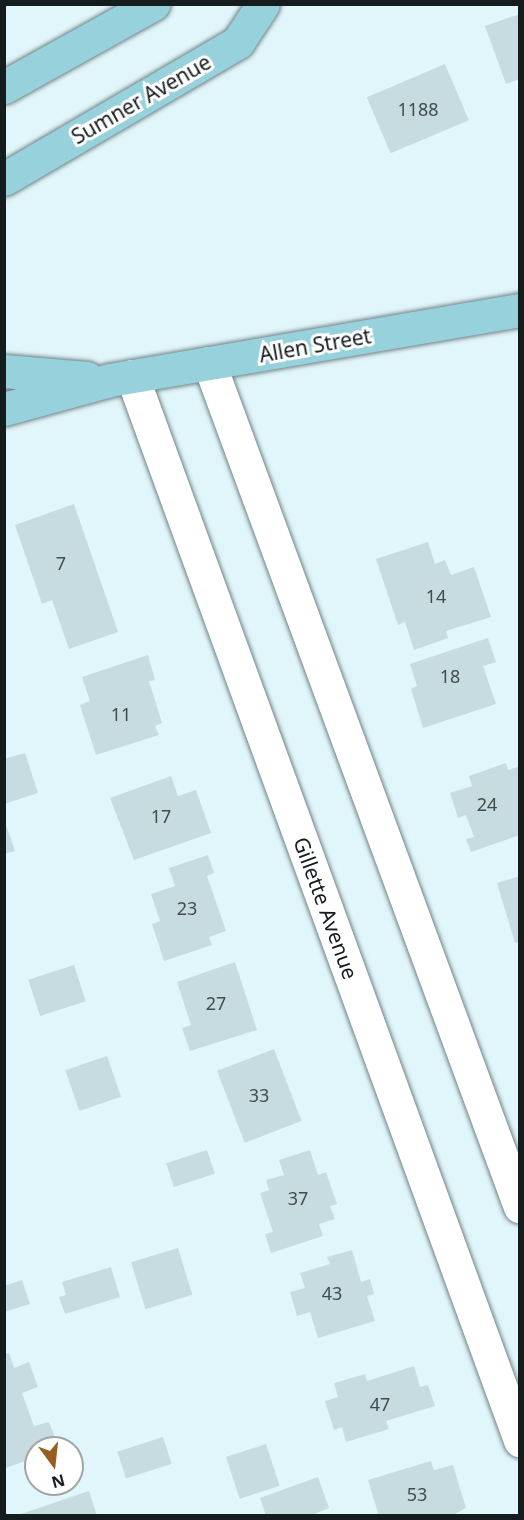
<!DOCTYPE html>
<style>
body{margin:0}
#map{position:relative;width:524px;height:1520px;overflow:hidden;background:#e1f6fa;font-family:"Noto Sans",sans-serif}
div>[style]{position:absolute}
.building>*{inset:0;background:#c7dce0;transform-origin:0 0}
.roads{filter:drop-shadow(0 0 2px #718387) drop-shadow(0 0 2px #718387)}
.street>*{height:33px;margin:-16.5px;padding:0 16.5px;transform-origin:16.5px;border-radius:16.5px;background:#fff}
.primary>*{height:33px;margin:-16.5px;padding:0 16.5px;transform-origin:16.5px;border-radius:16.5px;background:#97d2dc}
span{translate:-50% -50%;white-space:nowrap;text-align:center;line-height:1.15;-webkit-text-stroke:6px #fff;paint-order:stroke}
.number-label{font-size:18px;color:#424c4e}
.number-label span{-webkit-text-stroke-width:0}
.street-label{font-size:21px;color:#151c1e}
.frame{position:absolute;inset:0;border:6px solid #151c1e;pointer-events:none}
.north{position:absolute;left:24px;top:1436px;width:60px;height:60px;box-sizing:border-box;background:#fff;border:2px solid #a1a4a5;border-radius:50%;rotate:165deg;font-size:16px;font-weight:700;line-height:24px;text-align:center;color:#151c1e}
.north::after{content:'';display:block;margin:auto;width:21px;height:27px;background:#985c1f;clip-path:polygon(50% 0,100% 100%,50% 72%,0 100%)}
</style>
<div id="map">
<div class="building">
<div style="clip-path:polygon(520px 14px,520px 79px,506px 84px,485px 26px)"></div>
<div style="left:445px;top:64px;width:61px;height:85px;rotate:67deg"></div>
<div style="clip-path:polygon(74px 504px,118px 632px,69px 649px,52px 600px,42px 604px,15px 525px)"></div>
<div style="clip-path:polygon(428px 542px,435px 564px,445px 560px,451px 575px,474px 567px,491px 617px,446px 631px,448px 638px,414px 650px,405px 622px,398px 625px,376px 559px)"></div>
<div style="clip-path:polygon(488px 638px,496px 662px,483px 666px,496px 704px,423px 728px,411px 689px,417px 686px,410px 664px)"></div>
<div style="clip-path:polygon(148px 655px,155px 680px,149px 681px,162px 723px,155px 726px,159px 735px,96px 755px,80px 705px,90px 701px,82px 677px)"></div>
<div style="clip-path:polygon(25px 753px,38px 793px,4px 804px,4px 759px)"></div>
<div style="clip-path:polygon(506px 763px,508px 770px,520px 766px,520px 835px,471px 852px,466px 839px,474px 837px,466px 815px,458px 818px,450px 793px,472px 786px,469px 776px)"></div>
<div style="clip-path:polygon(171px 776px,178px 796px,196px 790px,211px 833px,134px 860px,110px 798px)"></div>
<div style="clip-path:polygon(4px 819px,15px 851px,4px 854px)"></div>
<div style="clip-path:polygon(208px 855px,214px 873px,207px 876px,226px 931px,209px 937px,212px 945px,164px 961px,152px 924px,160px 921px,151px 894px,175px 886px,169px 868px)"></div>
<div style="clip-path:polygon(520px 876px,520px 942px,515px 943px,497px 883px)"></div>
<div style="clip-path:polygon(235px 962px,257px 1030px,190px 1051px,182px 1028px,191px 1025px,177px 982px)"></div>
<div style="left:74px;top:965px;width:38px;height:48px;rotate:72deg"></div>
<div style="left:274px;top:1049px;width:77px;height:61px;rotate:69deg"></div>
<div style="left:107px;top:1056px;width:43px;height:44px;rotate:71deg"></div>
<div style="left:207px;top:1150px;width:25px;height:43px;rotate:72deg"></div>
<div style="clip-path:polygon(310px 1150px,318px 1175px,326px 1172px,337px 1204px,330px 1206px,335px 1219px,319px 1224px,323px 1236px,271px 1253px,265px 1234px,273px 1232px,260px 1193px,269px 1190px,266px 1180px,284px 1175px,279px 1160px)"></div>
<div style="left:178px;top:1248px;width:49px;height:49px;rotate:73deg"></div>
<div style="clip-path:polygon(352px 1250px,361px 1282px,370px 1279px,374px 1294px,367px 1296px,375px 1321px,318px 1338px,310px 1312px,297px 1316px,290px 1292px,305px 1288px,300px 1273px,330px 1264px,327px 1257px)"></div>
<div style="clip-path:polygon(111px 1267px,120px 1297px,65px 1314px,59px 1297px,66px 1295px,62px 1282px)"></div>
<div style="clip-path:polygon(22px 1280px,30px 1304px,4px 1312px,4px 1286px)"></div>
<div style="clip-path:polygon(9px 1353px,14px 1368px,29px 1362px,38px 1387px,22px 1393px,34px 1426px,49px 1422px,59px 1448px,36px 1448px,36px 1457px,6px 1468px,4px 1354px)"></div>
<div style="clip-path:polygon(414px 1366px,420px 1387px,428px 1385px,435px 1406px,386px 1421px,389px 1429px,346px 1442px,342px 1427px,334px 1430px,325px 1401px,338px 1397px,334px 1383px,365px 1374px,367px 1381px)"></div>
<div style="left:163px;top:1437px;width:28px;height:48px;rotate:72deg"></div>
<div style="left:266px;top:1444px;width:44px;height:42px;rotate:72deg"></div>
<div style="clip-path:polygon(431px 1461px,434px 1470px,453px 1465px,466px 1508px,451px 1516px,379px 1516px,368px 1480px)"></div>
<div style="clip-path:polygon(318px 1477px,329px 1508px,309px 1516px,266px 1516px,260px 1498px)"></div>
<div style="clip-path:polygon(89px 1491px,97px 1516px,18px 1516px,18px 1515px)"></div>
</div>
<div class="roads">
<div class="street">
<div style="left:209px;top:363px;width:899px;rotate:69.77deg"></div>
<div style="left:132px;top:376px;width:1133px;rotate:69.97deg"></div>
</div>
<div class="primary">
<div style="left:4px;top:87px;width:171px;rotate:-29.1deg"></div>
<div style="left:4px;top:179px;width:271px;rotate:-30.3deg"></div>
<div style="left:238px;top:42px;width:45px;rotate:-56.7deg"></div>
<div style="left:4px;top:371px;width:83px;rotate:4.8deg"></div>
<div style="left:4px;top:409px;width:110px;rotate:-15.3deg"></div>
<div style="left:110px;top:380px;width:416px;rotate:-9.7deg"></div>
</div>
</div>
<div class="number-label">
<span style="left:418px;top:109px">1188</span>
<span style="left:61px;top:563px">7</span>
<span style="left:436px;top:596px">14</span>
<span style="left:450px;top:676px">18</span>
<span style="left:121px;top:714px">11</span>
<span style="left:487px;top:804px">24</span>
<span style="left:161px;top:816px">17</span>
<span style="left:187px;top:908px">23</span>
<span style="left:216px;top:1003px">27</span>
<span style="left:259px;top:1095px">33</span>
<span style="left:298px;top:1198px">37</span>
<span style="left:332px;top:1293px">43</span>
<span style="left:380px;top:1404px">47</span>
<span style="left:417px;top:1494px">53</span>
</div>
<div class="street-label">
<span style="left:141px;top:99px;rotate:-30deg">Sumner Avenue</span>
<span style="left:315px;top:345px;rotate:-10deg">Allen Street</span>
<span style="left:326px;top:908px;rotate:70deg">Gillette Avenue</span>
</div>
<div class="frame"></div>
<div class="north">N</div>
</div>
